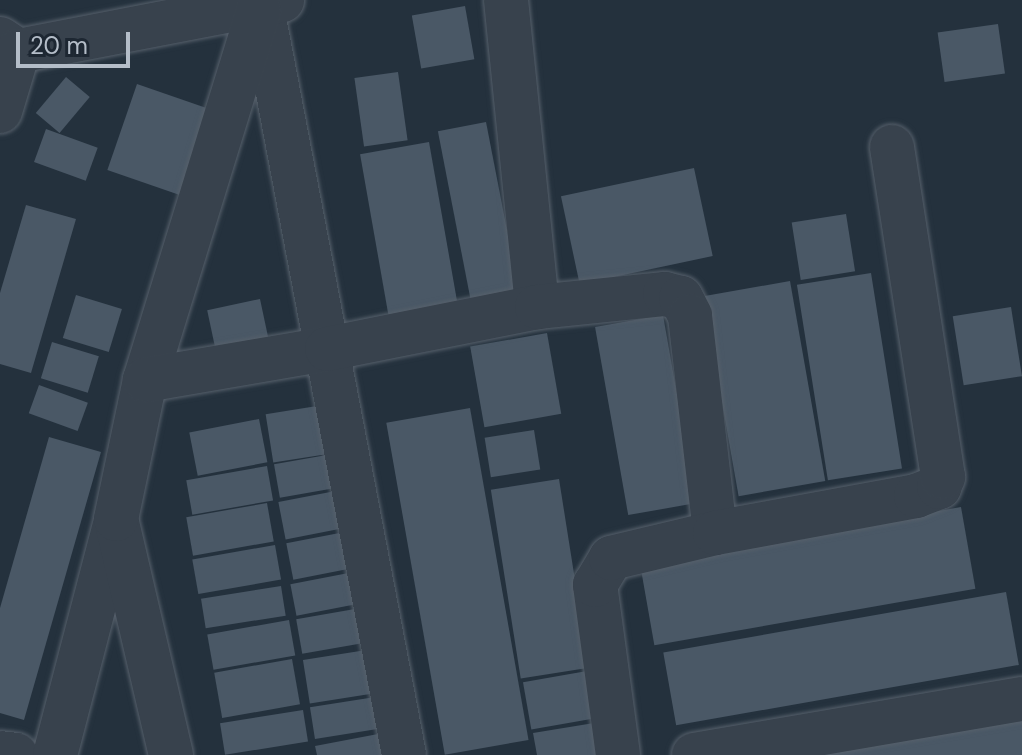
<!DOCTYPE html>
<style>
body{margin:0}
#map{position:relative;width:1022px;height:755px;overflow:hidden;background:#24313d;font-family:"DM Sans",sans-serif}
div>[style]{position:absolute}
.building>*{inset:0;background:#4a5866;transform-origin:0 0}
.roads{filter:drop-shadow(0 0 2px #56606b) drop-shadow(0 0 2px #56606b)}
.minor>*{height:44px;margin:-22px;padding:0 22px;transform-origin:22px;border-radius:22px;background:#38424d}
span{translate:-50% -50%;white-space:nowrap;text-align:center;line-height:1.15;-webkit-text-stroke:8px #1d2732;paint-order:stroke}
.scale{position:absolute;left:16px;top:32px;width:114px;height:36px;box-sizing:border-box;border:4px solid #b4bdc8;border-top:0;padding-left:10px;font-size:24px;line-height:28px;white-space:nowrap;color:#b4bdc8;-webkit-text-stroke:6px #1d2732;paint-order:stroke}
</style>
<div id="map">
<div class="building">
<div style="left:465px;top:6px;width:54px;height:54px;rotate:80deg"></div>
<div style="left:998px;top:24px;width:50px;height:61px;rotate:82deg"></div>
<div style="left:398px;top:72px;width:69px;height:44px;rotate:82deg"></div>
<div style="left:66px;top:77px;width:31px;height:47px;rotate:40deg"></div>
<div style="left:137px;top:84px;width:78px;height:91px;rotate:19deg"></div>
<div style="left:486px;top:122px;width:172px;height:49px;rotate:79deg"></div>
<div style="left:46px;top:129px;width:55px;height:35px;rotate:20deg"></div>
<div style="left:429px;top:142px;width:163px;height:70px;rotate:80deg"></div>
<div style="left:694px;top:168px;width:90px;height:136px;rotate:78deg"></div>
<div style="clip-path:polygon(26px 205px,76px 219px,31px 373px,0 364px,0 293px)"></div>
<div style="left:846px;top:214px;width:58px;height:55px;rotate:81deg"></div>
<div style="left:871px;top:273px;width:198px;height:75px;rotate:81deg"></div>
<div style="left:790px;top:281px;width:203px;height:88px;rotate:80deg"></div>
<div style="left:76px;top:295px;width:48px;height:45px;rotate:17deg"></div>
<div style="left:260px;top:299px;width:45px;height:54px;rotate:78deg"></div>
<div style="left:1011px;top:307px;width:70px;height:59px;rotate:81deg"></div>
<div style="left:663px;top:315px;width:191px;height:69px;rotate:80deg"></div>
<div style="left:547px;top:333px;width:82px;height:78px;rotate:80deg"></div>
<div style="left:52px;top:342px;width:49px;height:38px;rotate:17deg"></div>
<div style="left:39px;top:385px;width:52px;height:30px;rotate:20deg"></div>
<div style="left:317px;top:406px;width:49px;height:52px;rotate:81deg"></div>
<div style="left:470px;top:408px;width:337px;height:85px;rotate:80deg"></div>
<div style="left:259px;top:419px;width:44px;height:71px;rotate:79deg"></div>
<div style="left:534px;top:430px;width:40px;height:50px;rotate:81deg"></div>
<div style="clip-path:polygon(49px 437px,101px 452px,24px 720px,0 713px,0 608px)"></div>
<div style="left:338px;top:453px;width:34px;height:65px;rotate:80deg"></div>
<div style="left:267px;top:466px;width:35px;height:82px;rotate:80deg"></div>
<div style="left:559px;top:479px;width:191px;height:69px;rotate:81deg"></div>
<div style="left:351px;top:488px;width:38px;height:74px;rotate:79deg"></div>
<div style="left:267px;top:503px;width:39px;height:82px;rotate:80deg"></div>
<div style="left:961px;top:507px;width:83px;height:326px;rotate:80deg"></div>
<div style="left:355px;top:530px;width:37px;height:70px;rotate:79deg"></div>
<div style="left:275px;top:545px;width:35px;height:84px;rotate:80deg"></div>
<div style="left:364px;top:570px;width:32px;height:75px;rotate:79deg"></div>
<div style="left:281px;top:586px;width:30px;height:81px;rotate:81deg"></div>
<div style="left:1006px;top:592px;width:74px;height:348px;rotate:80deg"></div>
<div style="left:372px;top:606px;width:35px;height:77px;rotate:80deg"></div>
<div style="left:289px;top:620px;width:36px;height:83px;rotate:80deg"></div>
<div style="left:379px;top:648px;width:44px;height:77px;rotate:81deg"></div>
<div style="left:292px;top:659px;width:46px;height:79px;rotate:80deg"></div>
<div style="left:587px;top:671px;width:48px;height:65px;rotate:80deg"></div>
<div style="left:388px;top:695px;width:32px;height:79px;rotate:81deg"></div>
<div style="left:303px;top:710px;width:32px;height:84px;rotate:81deg"></div>
<div style="clip-path:polygon(1022px 715px,1022px 755px,806px 755px)"></div>
<div style="clip-path:polygon(594px 723px,600px 755px,537px 755px,533px 733px)"></div>
<div style="clip-path:polygon(399px 730px,403px 755px,317px 755px,315px 746px)"></div>
</div>
<div class="roads">
<div class="minor">
<div style="left:506px;top:0;width:309px;rotate:84.2deg"></div>
<div style="left:261px;top:3px;width:765px;rotate:79.23deg"></div>
<div style="left:0;top:39px;width:22px;rotate:34deg"></div>
<div style="left:18px;top:51px;width:269px;rotate:-10.9deg"></div>
<div style="left:0;top:111px;width:63px;rotate:-73.3deg"></div>
<div style="left:145px;top:380px;width:388px;rotate:-72.9deg"></div>
<div style="left:0;top:753px;width:16px;rotate:7deg"></div>
<div style="left:55px;top:755px;width:238px;rotate:-75.4deg"></div>
<div style="left:171px;top:755px;width:242px;rotate:-103.1deg"></div>
<div style="left:116px;top:519px;width:142px;rotate:-78.2deg"></div>
<div style="left:145px;top:380px;width:185px;rotate:-9.7deg"></div>
<div style="left:327px;top:349px;width:214px;rotate:-11.3deg"></div>
<div style="left:537px;top:307px;width:129px;rotate:-5.8deg"></div>
<div style="left:665px;top:294px;width:16px;rotate:14deg"></div>
<div style="left:681px;top:298px;width:20px;rotate:63deg"></div>
<div style="left:690px;top:316px;width:218px;rotate:83.4deg"></div>
<div style="left:618px;top:755px;width:172px;rotate:-97.7deg"></div>
<div style="left:595px;top:585px;width:31px;rotate:-59deg"></div>
<div style="left:611px;top:558px;width:107px;rotate:-13.5deg"></div>
<div style="left:715px;top:533px;width:204px;rotate:-10.4deg"></div>
<div style="left:916px;top:496px;width:25px;rotate:-21deg"></div>
<div style="left:939px;top:487px;width:11px;rotate:-68deg"></div>
<div style="left:943px;top:477px;width:334px;rotate:-98.8deg"></div>
<div style="left:694px;top:755px;width:333px;rotate:-9.7deg"></div>
</div>
</div>
<div class="scale">20 m</div>
</div>
